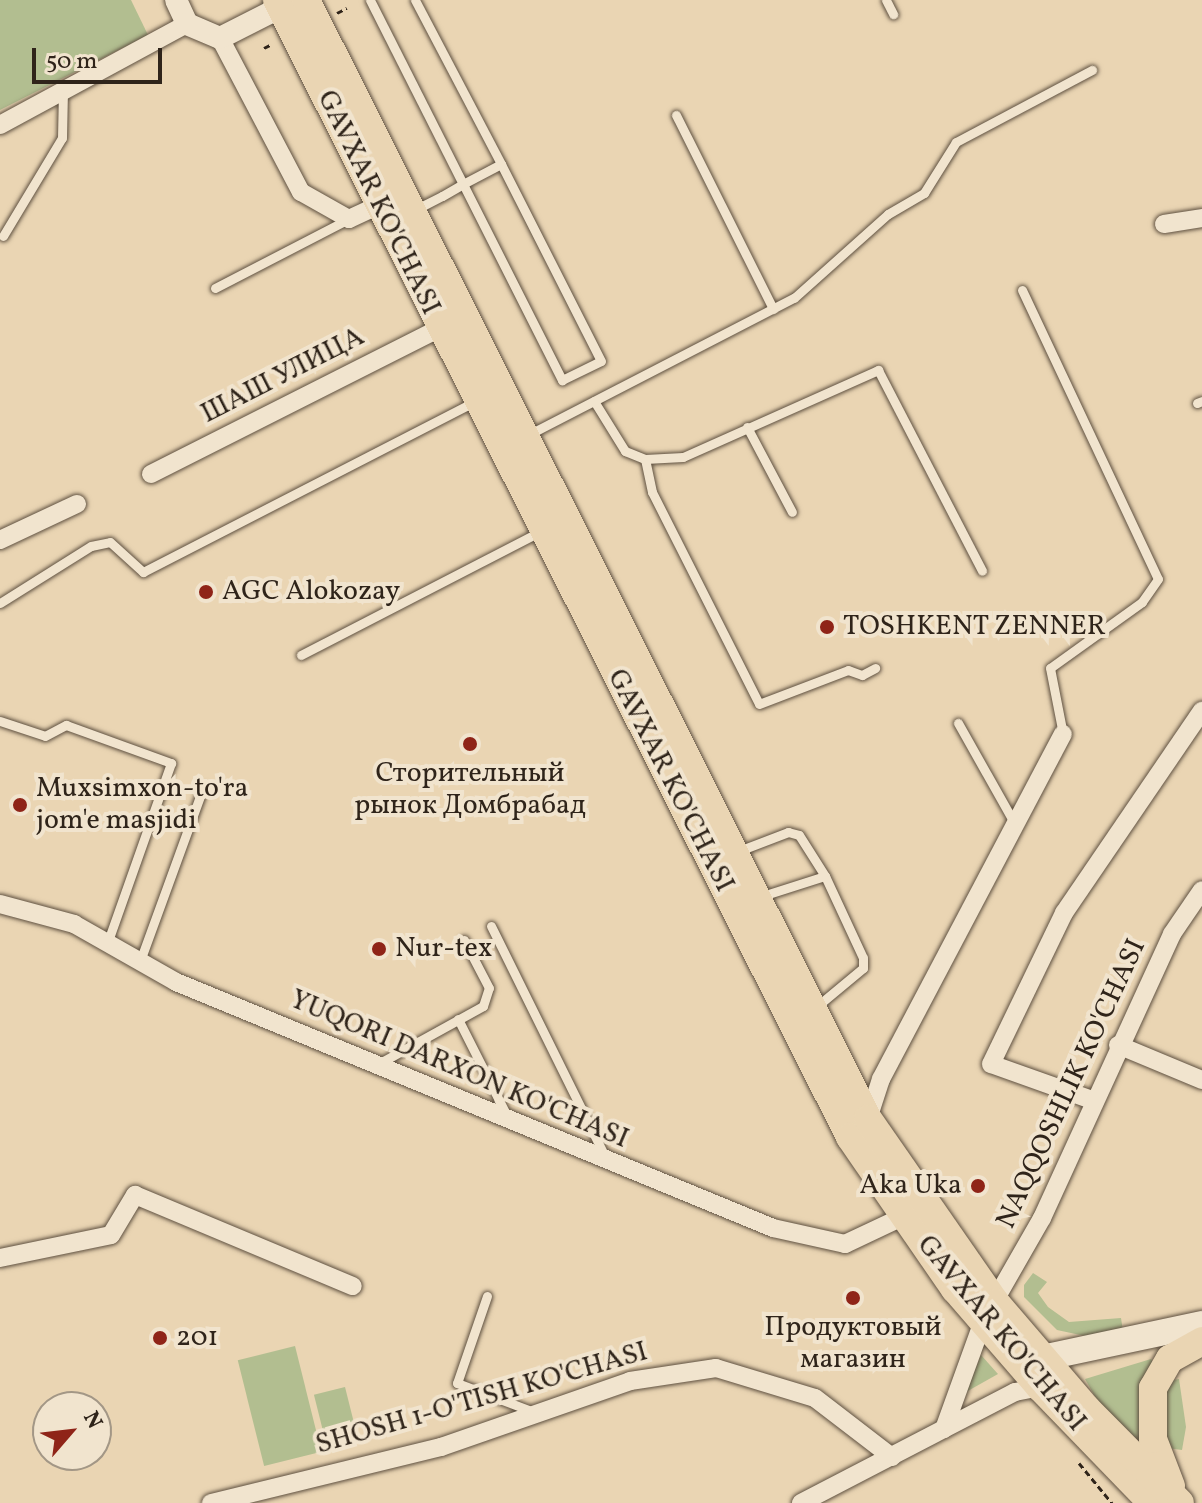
<!DOCTYPE html>
<meta charset="utf-8">
<style>
body{margin:0}
#map{position:relative;width:1202px;height:1503px;overflow:hidden;background:#ead5b3;font-family:Vollkorn,serif}
div>[style]{position:absolute}
.green>*{inset:0;background:#b2be90;transform-origin:0 0}
.path>*{height:3px;margin-top:-1.5px;transform-origin:0;background:repeating-linear-gradient(90deg,#2f241a 0 6px,transparent 0 10px)}
.roads{filter:drop-shadow(0 0 2px #5e5040) drop-shadow(0 0 2px #5e5040)}
.service>*{height:9px;margin:-4.5px;padding:0 4.5px;transform-origin:4.5px;border-radius:4.5px;background:#f1e4ce}
.minor>*{height:18px;margin:-9px;padding:0 9px;transform-origin:9px;border-radius:9px;background:#f1e4ce}
.tertiary>*{height:22px;margin:-11px;padding:0 11px;transform-origin:11px;border-radius:11px;background:#f1e4ce}
.secondary>*{height:26px;margin:-13px;padding:0 13px;transform-origin:13px;border-radius:13px;background:#f1e4ce}
.primary>*{height:28px;margin:-14px;padding:0 14px;transform-origin:14px;border-radius:14px;background:#ead5b3}
.dots>*{width:22px;height:22px;translate:-50% -50%;box-sizing:border-box;border:4px solid #f1e4ce;border-radius:50%}
span{translate:-50% -50%;white-space:nowrap;text-align:center;line-height:1.15;-webkit-text-stroke:8px #f1e4ce;paint-order:stroke}
.street-label{font-size:28px;color:#2f241a}
.poi-label{font-size:28px;color:#2f241a}
.left{translate:0 -50%;text-align:left}
.right{translate:-100% -50%;text-align:right}
.north{position:absolute;left:32px;top:1391px;width:80px;height:80px;box-sizing:border-box;background:#f1e4ce;border:2px solid #a39786;border-radius:50%;rotate:62deg;font-size:22px;font-weight:700;line-height:32px;text-align:center;color:#2f241a}
.north::after{content:'';display:block;margin:auto;width:28px;height:36px;background:#8f2418;clip-path:polygon(50% 0,100% 100%,50% 72%,0 100%)}
.scale{position:absolute;left:32px;top:48px;width:130px;height:36px;box-sizing:border-box;border:4px solid #2f241a;border-top:0;padding-left:10px;font-size:24px;line-height:28px;white-space:nowrap;color:#2f241a;-webkit-text-stroke:6px #f1e4ce;paint-order:stroke}
</style>
<div id="map">
<div class="green">
<div style="clip-path:polygon(0 0,131px 0,148px 35px,0 110px)"></div>
<div style="clip-path:polygon(1033px 1273px,1047px 1282px,1038px 1293px,1048px 1307px,1069px 1322px,1121px 1318px,1123px 1331px,1085px 1336px,1057px 1330px,1024px 1297px,1024px 1285px)"></div>
<div style="left:295px;top:1346px;width:109px;height:59px;rotate:76deg"></div>
<div style="clip-path:polygon(981px 1355px,998px 1374px,966px 1392px)"></div>
<div style="clip-path:polygon(1151px 1359px,1153px 1362px,1146px 1448px,1097px 1400px,1085px 1379px)"></div>
<div style="clip-path:polygon(1179px 1379px,1186px 1427px,1182px 1450px,1167px 1448px,1163px 1382px)"></div>
<div style="left:345px;top:1387px;width:56px;height:32px;rotate:76deg"></div>
</div>
<div class="path">
<div style="left:337px;top:13px;width:11px;rotate:-27deg"></div>
<div style="left:264px;top:48px;width:7px;rotate:-27deg"></div>
<div style="left:1079px;top:1463px;width:52px;rotate:50.5deg"></div>
</div>
<div class="roads">
<div class="service">
<div style="left:370px;top:0;width:206px;rotate:63.2deg"></div>
<div style="left:463px;top:184px;width:220px;rotate:63.2deg"></div>
<div style="left:562px;top:380px;width:43px;rotate:-26deg"></div>
<div style="left:601px;top:361px;width:221px;rotate:-116.9deg"></div>
<div style="left:501px;top:164px;width:43px;rotate:152.2deg"></div>
<div style="left:463px;top:184px;width:24px;rotate:150deg"></div>
<div style="left:442px;top:196px;width:30px;rotate:153deg"></div>
<div style="left:415px;top:0;width:185px;rotate:62.3deg"></div>
<div style="left:886px;top:0;width:16px;rotate:63deg"></div>
<div style="left:676px;top:115px;width:217px;rotate:63.4deg"></div>
<div style="left:3px;top:236px;width:114px;rotate:-59deg"></div>
<div style="left:62px;top:138px;width:46px;rotate:-88.8deg"></div>
<div style="left:215px;top:288px;width:148px;rotate:-27.3deg"></div>
<div style="left:1022px;top:290px;width:319px;rotate:64.8deg"></div>
<div style="left:1158px;top:579px;width:28px;rotate:125deg"></div>
<div style="left:1142px;top:602px;width:113px;rotate:144.3deg"></div>
<div style="left:1050px;top:668px;width:67px;rotate:78.9deg"></div>
<div style="left:594px;top:401px;width:59px;rotate:58.2deg"></div>
<div style="left:625px;top:451px;width:22px;rotate:22deg"></div>
<div style="left:645px;top:459px;width:38px;rotate:-3deg"></div>
<div style="left:683px;top:457px;width:214px;rotate:-24deg"></div>
<div style="left:878px;top:370px;width:226px;rotate:62.6deg"></div>
<div style="left:1197px;top:403px;width:5px;rotate:-22deg"></div>
<div style="left:747px;top:427px;width:96px;rotate:62.1deg"></div>
<div style="left:528px;top:435px;width:299px;rotate:-27.3deg"></div>
<div style="left:794px;top:298px;width:126px;rotate:-41.8deg"></div>
<div style="left:888px;top:214px;width:42px;rotate:-30.3deg"></div>
<div style="left:924px;top:193px;width:60px;rotate:-57.9deg"></div>
<div style="left:956px;top:142px;width:154px;rotate:-27.9deg"></div>
<div style="left:645px;top:459px;width:34px;rotate:78deg"></div>
<div style="left:652px;top:492px;width:237px;rotate:63.2deg"></div>
<div style="left:759px;top:704px;width:95px;rotate:-20.9deg"></div>
<div style="left:848px;top:670px;width:15px;rotate:20deg"></div>
<div style="left:862px;top:675px;width:15px;rotate:-28deg"></div>
<div style="left:0;top:603px;width:107px;rotate:-32.1deg"></div>
<div style="left:91px;top:546px;width:19px;rotate:-12deg"></div>
<div style="left:110px;top:542px;width:45px;rotate:42.3deg"></div>
<div style="left:143px;top:572px;width:372px;rotate:-27.2deg"></div>
<div style="left:301px;top:655px;width:268px;rotate:-27.3deg"></div>
<div style="left:0;top:721px;width:47px;rotate:18.4deg"></div>
<div style="left:45px;top:736px;width:24px;rotate:-28deg"></div>
<div style="left:66px;top:725px;width:112px;rotate:19.9deg"></div>
<div style="left:171px;top:763px;width:189px;rotate:109.5deg"></div>
<div style="left:958px;top:723px;width:116px;rotate:60.6deg"></div>
<div style="left:736px;top:852px;width:56px;rotate:-21deg"></div>
<div style="left:788px;top:832px;width:11px;rotate:15deg"></div>
<div style="left:799px;top:835px;width:49px;rotate:57.6deg"></div>
<div style="left:825px;top:876px;width:90px;rotate:65.1deg"></div>
<div style="left:863px;top:958px;width:10px;rotate:90deg"></div>
<div style="left:863px;top:968px;width:61px;rotate:140.3deg"></div>
<div style="left:759px;top:897px;width:69px;rotate:-17.7deg"></div>
<div style="left:491px;top:926px;width:258px;rotate:63.7deg"></div>
<div style="left:140px;top:961px;width:184px;rotate:-70deg"></div>
<div style="left:458px;top:1019px;width:109px;rotate:63.2deg"></div>
<div style="left:378px;top:1064px;width:120px;rotate:-28.9deg"></div>
<div style="left:483px;top:1006px;width:19px;rotate:-72deg"></div>
<div style="left:489px;top:988px;width:54px;rotate:-117.5deg"></div>
<div style="left:487px;top:1296px;width:92px;rotate:109deg"></div>
<div style="left:457px;top:1383px;width:82px;rotate:20.6deg"></div>
</div>
<div class="minor">
<div style="left:220px;top:38px;width:174px;rotate:62.3deg"></div>
<div style="left:301px;top:192px;width:55px;rotate:29.4deg"></div>
<div style="left:349px;top:219px;width:33px;rotate:-25deg"></div>
<div style="left:0;top:125px;width:213px;rotate:-28.4deg"></div>
<div style="left:1164px;top:224px;width:38px;rotate:-9deg"></div>
<div style="left:151px;top:474px;width:324px;rotate:-26.8deg"></div>
<div style="left:0;top:540px;width:85px;rotate:-25.1deg"></div>
<div style="left:0;top:904px;width:77px;rotate:15.1deg"></div>
<div style="left:74px;top:924px;width:117px;rotate:29.6deg"></div>
<div style="left:176px;top:982px;width:646px;rotate:22.39deg"></div>
<div style="left:773px;top:1228px;width:74px;rotate:12.5deg"></div>
<div style="left:845px;top:1244px;width:63px;rotate:-25.3deg"></div>
<div style="left:1118px;top:1045px;width:91px;rotate:22.6deg"></div>
<div style="left:1092px;top:1100px;width:107px;rotate:-160.4deg"></div>
<div style="left:991px;top:1064px;width:168px;rotate:-64.2deg"></div>
<div style="left:1064px;top:913px;width:245px;rotate:-55.7deg"></div>
<div style="left:868px;top:1119px;width:42px;rotate:-72deg"></div>
<div style="left:881px;top:1079px;width:390px;rotate:-62.2deg"></div>
<div style="left:0;top:1258px;width:113px;rotate:-11.7deg"></div>
<div style="left:111px;top:1235px;width:47px;rotate:-59deg"></div>
<div style="left:135px;top:1195px;width:236px;rotate:22.7deg"></div>
<div style="left:944px;top:1429px;width:115px;rotate:-70.1deg"></div>
<div style="left:983px;top:1321px;width:119px;rotate:-60.2deg"></div>
<div style="left:1042px;top:1218px;width:312px;rotate:-65.4deg"></div>
<div style="left:1172px;top:934px;width:53px;rotate:-55.7deg"></div>
<div style="left:211px;top:1503px;width:237px;rotate:-13.7deg"></div>
<div style="left:441px;top:1447px;width:200px;rotate:-19.2deg"></div>
<div style="left:630px;top:1381px;width:87px;rotate:-8.6deg"></div>
<div style="left:716px;top:1368px;width:103px;rotate:16.9deg"></div>
<div style="left:815px;top:1398px;width:97px;rotate:37.5deg"></div>
<div style="left:801px;top:1503px;width:241px;rotate:-27.4deg"></div>
<div style="left:1015px;top:1392px;width:25px;rotate:-11deg"></div>
</div>
<div class="tertiary">
<div style="left:176px;top:0;width:26px;rotate:65deg"></div>
<div style="left:187px;top:24px;width:36px;rotate:23deg"></div>
<div style="left:220px;top:38px;width:68px;rotate:-26.9deg"></div>
</div>
<div class="secondary">
<div style="left:1029px;top:1369px;width:17px;rotate:-40deg"></div>
<div style="left:1042px;top:1358px;width:164px;rotate:-12deg"></div>
</div>
<div class="primary">
<div style="left:277px;top:0;width:1273px;rotate:63.25deg"></div>
<div style="left:850px;top:1137px;width:185px;rotate:55.4deg"></div>
<div style="left:955px;top:1289px;width:130px;rotate:49.1deg"></div>
<div style="left:1040px;top:1387px;width:161px;rotate:46deg"></div>
<div style="left:306px;top:0;width:1252px;rotate:63.33deg"></div>
<div style="left:868px;top:1119px;width:224px;rotate:55.2deg"></div>
<div style="left:996px;top:1303px;width:140px;rotate:49.4deg"></div>
<div style="left:1087px;top:1409px;width:132px;rotate:45.3deg"></div>
<div style="left:1171px;top:1486px;width:50px;rotate:-111deg"></div>
<div style="left:1153px;top:1439px;width:51px;rotate:-90deg"></div>
<div style="left:1153px;top:1388px;width:34px;rotate:-60deg"></div>
<div style="left:1170px;top:1359px;width:37px;rotate:-29deg"></div>
</div>
</div>
<div class="dots">
<div style="left:206px;top:592px;background:#8f2418"></div>
<div style="left:827px;top:627px;background:#8f2418"></div>
<div style="left:470px;top:744px;background:#8f2418"></div>
<div style="left:20px;top:805px;background:#8f2418"></div>
<div style="left:379px;top:949px;background:#8f2418"></div>
<div style="left:978px;top:1186px;background:#8f2418"></div>
<div style="left:853px;top:1298px;background:#8f2418"></div>
<div style="left:160px;top:1338px;background:#8f2418"></div>
</div>
<div class="street-label">
<span style="left:378px;top:203px;rotate:64deg">GAVXAR KO'CHASI</span>
<span style="left:283px;top:376px;rotate:-27deg">ШАШ УЛИЦА</span>
<span style="left:670px;top:781px;rotate:63deg">GAVXAR KO'CHASI</span>
<span style="left:459px;top:1070px;rotate:23deg">YUQORI DARXON KO'CHASI</span>
<span style="left:1072px;top:1084px;rotate:-65deg">NAQQOSHLIK KO'CHASI</span>
<span style="left:1001px;top:1334px;rotate:50deg">GAVXAR KO'CHASI</span>
<span style="left:482px;top:1399px;rotate:-16deg">SHOSH 1-O'TISH KO'CHASI</span>
</div>
<div class="poi-label">
<span class="left" style="left:222px;top:592px">AGC Alokozay</span>
<span class="left" style="left:843px;top:627px">TOSHKENT ZENNER</span>
<span style="left:470px;top:790px">Сторительный<br>рынок Домбрабад</span>
<span class="left" style="left:36px;top:805px">Muxsimxon-to'ra<br>jom'e masjidi</span>
<span class="left" style="left:395px;top:949px">Nur-tex</span>
<span class="right" style="left:962px;top:1186px">Aka Uka</span>
<span style="left:853px;top:1344px">Продуктовый<br>магазин</span>
<span class="left" style="left:176px;top:1338px">201</span>
</div>
<div class="north">N</div>
<div class="scale">50 m</div>
</div>
